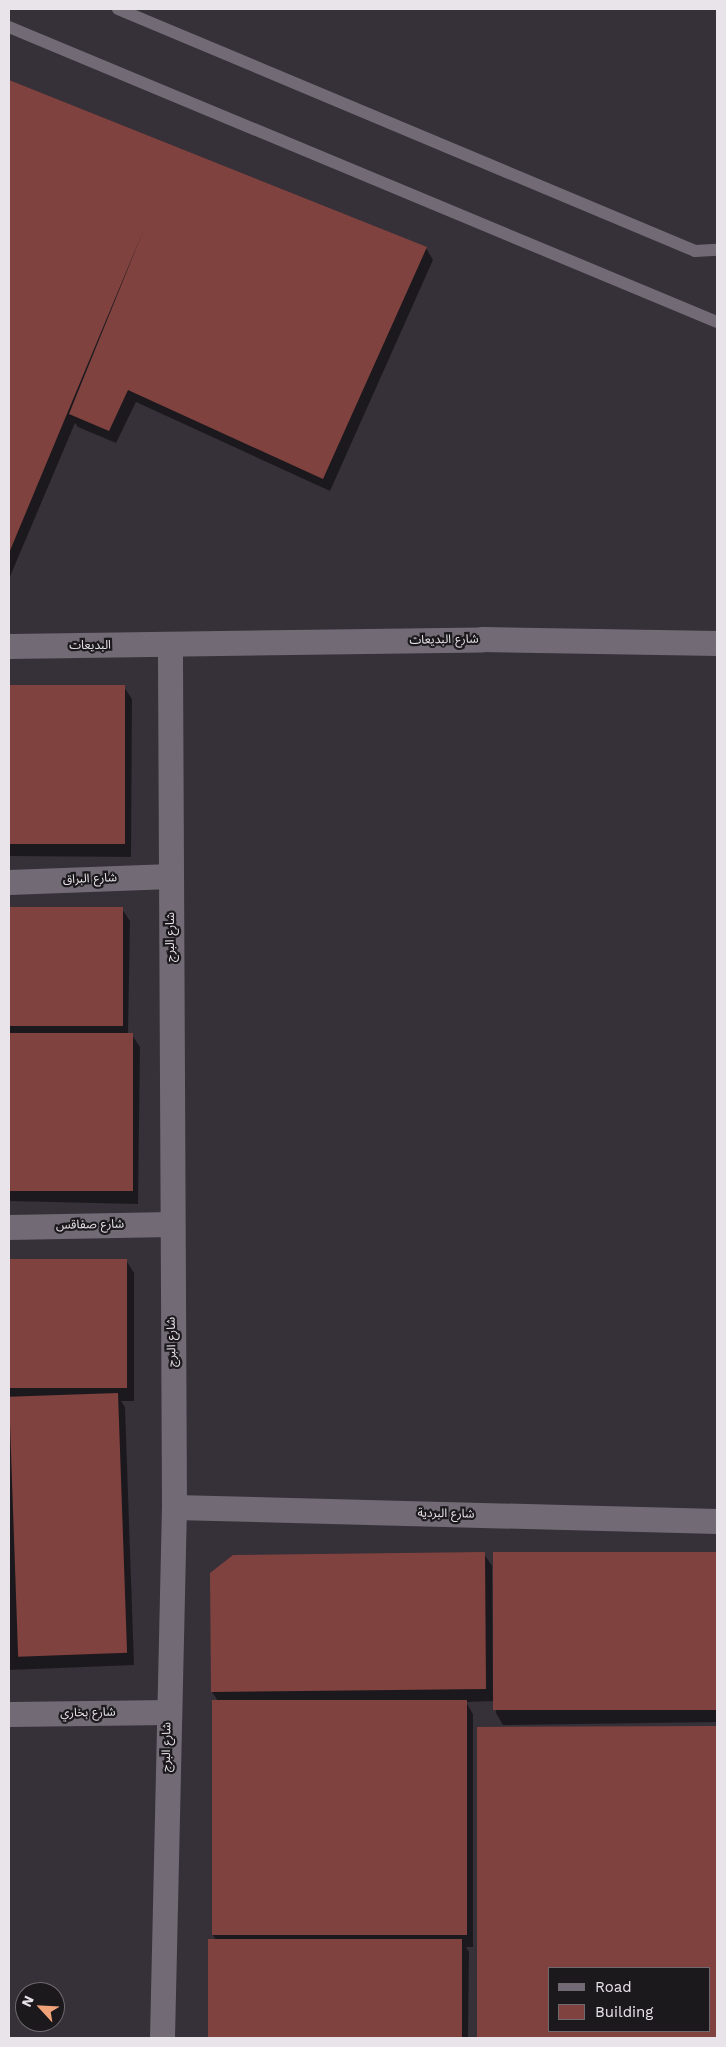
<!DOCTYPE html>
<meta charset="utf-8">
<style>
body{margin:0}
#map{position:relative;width:726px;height:2047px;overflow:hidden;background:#363039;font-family:"Work Sans","Noto Sans Arabic",sans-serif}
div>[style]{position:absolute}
.shadow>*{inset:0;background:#0007}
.building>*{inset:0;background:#80423e;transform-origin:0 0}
.service>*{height:12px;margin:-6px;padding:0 6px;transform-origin:6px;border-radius:6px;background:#726b76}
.minor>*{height:25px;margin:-12.5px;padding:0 12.5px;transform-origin:12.5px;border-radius:12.5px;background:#726b76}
span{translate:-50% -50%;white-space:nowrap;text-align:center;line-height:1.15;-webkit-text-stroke:4.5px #1c191d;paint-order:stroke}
.street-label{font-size:12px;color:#e8e4ea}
.frame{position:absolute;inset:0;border:10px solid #e8e4ea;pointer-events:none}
.legend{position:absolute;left:548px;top:1967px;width:162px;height:65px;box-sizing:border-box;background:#1c191d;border:1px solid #6e6a6f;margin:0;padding:6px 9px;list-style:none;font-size:15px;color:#e8e4ea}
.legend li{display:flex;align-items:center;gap:10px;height:25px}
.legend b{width:25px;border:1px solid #6e6a6f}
.north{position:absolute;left:15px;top:1982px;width:50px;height:50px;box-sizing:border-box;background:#1c191d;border:1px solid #6e6a6f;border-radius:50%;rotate:295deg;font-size:14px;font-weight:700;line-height:20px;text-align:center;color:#e8e4ea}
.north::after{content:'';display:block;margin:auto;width:18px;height:22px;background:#f0a278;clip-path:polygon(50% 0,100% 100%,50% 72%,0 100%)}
</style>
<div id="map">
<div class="shadow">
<div style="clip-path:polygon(9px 82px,426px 248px,433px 260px,330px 491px,136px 402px,116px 443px,78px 427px,75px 423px,9px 579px)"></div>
<div style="clip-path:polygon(9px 686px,124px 687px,132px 699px,131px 857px,9px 856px)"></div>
<div style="clip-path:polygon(9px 908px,122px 909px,130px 921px,128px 1035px,132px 1035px,140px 1047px,138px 1204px,9px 1201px)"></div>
<div style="clip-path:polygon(126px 1260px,134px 1273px,134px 1401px,121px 1401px,125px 1407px,134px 1665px,9px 1670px,9px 1261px)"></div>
<div style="clip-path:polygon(484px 1554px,492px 1566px,493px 1701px,466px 1702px,473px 1714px,473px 1947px,466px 1947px,469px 1952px,468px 2038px,209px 2038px,209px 1940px,216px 1940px,213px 1935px,218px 1701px,212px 1692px)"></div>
<div style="clip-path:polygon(717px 1554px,717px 1722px,503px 1725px,496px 1713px,495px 1556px)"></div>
<div style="clip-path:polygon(evenodd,478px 1728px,717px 1728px,717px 2038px,478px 2038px,478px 1728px,550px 1968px,710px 1968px,710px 2031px,550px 2031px,550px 1968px)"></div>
</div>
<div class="building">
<div style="clip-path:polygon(9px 80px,427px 247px,323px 479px,128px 390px,109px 431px,69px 414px,144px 229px,9px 553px)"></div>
<div style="left:9px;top:685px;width:116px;height:159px"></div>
<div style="left:9px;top:907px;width:114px;height:119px"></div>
<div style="left:9px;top:1033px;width:124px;height:158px"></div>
<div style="left:127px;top:1259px;width:129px;height:118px;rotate:90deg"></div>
<div style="left:118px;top:1393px;width:260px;height:109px;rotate:88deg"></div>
<div style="clip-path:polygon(485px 1552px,486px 1689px,211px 1692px,210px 1573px,233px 1555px)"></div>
<div style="left:717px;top:1552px;width:158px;height:224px;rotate:90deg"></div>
<div style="left:212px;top:1700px;width:255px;height:235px"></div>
<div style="clip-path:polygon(evenodd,717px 1726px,717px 2038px,477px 2038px,477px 1727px,717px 1726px,550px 1968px,710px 1968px,710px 2031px,550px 2031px,550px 1968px)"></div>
<div style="left:208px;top:1939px;width:254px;height:99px"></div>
</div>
<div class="service">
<div style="left:118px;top:9px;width:626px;rotate:22.75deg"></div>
<div style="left:695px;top:251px;width:22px;rotate:-3deg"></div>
<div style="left:9px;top:27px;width:767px;rotate:22.62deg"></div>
</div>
<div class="minor">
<div style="left:9px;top:646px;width:473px;rotate:-0.8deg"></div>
<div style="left:482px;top:639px;width:235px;rotate:1deg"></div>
<div style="left:9px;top:882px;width:162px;rotate:-2.1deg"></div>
<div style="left:9px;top:1227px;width:162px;rotate:-1.1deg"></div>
<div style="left:174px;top:1507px;width:543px;rotate:1.48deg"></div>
<div style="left:9px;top:1714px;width:159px;rotate:-0.7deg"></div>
<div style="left:162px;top:2038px;width:531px;rotate:-88.71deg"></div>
<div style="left:174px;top:1507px;width:861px;rotate:-90.27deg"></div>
</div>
<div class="street-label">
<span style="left:444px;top:640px;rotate:-1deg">شارع البديعات</span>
<span style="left:90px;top:646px">البديعات</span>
<span style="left:90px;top:879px;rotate:-2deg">شارع البراق</span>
<span style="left:171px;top:937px;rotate:-90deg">شارع البرج</span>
<span style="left:90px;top:1225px;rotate:-1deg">شارع صفاقس</span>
<span style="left:172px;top:1342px;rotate:-91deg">شارع البرج</span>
<span style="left:446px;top:1514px;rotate:1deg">شارع البردية</span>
<span style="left:88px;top:1713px;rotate:-1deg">شارع بخاري</span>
<span style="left:167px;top:1747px;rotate:-89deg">شارع البرج</span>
</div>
<div class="frame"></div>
<ul class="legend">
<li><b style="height:6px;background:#726b76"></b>Road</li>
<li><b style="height:14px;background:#80423e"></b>Building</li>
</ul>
<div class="north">N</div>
</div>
